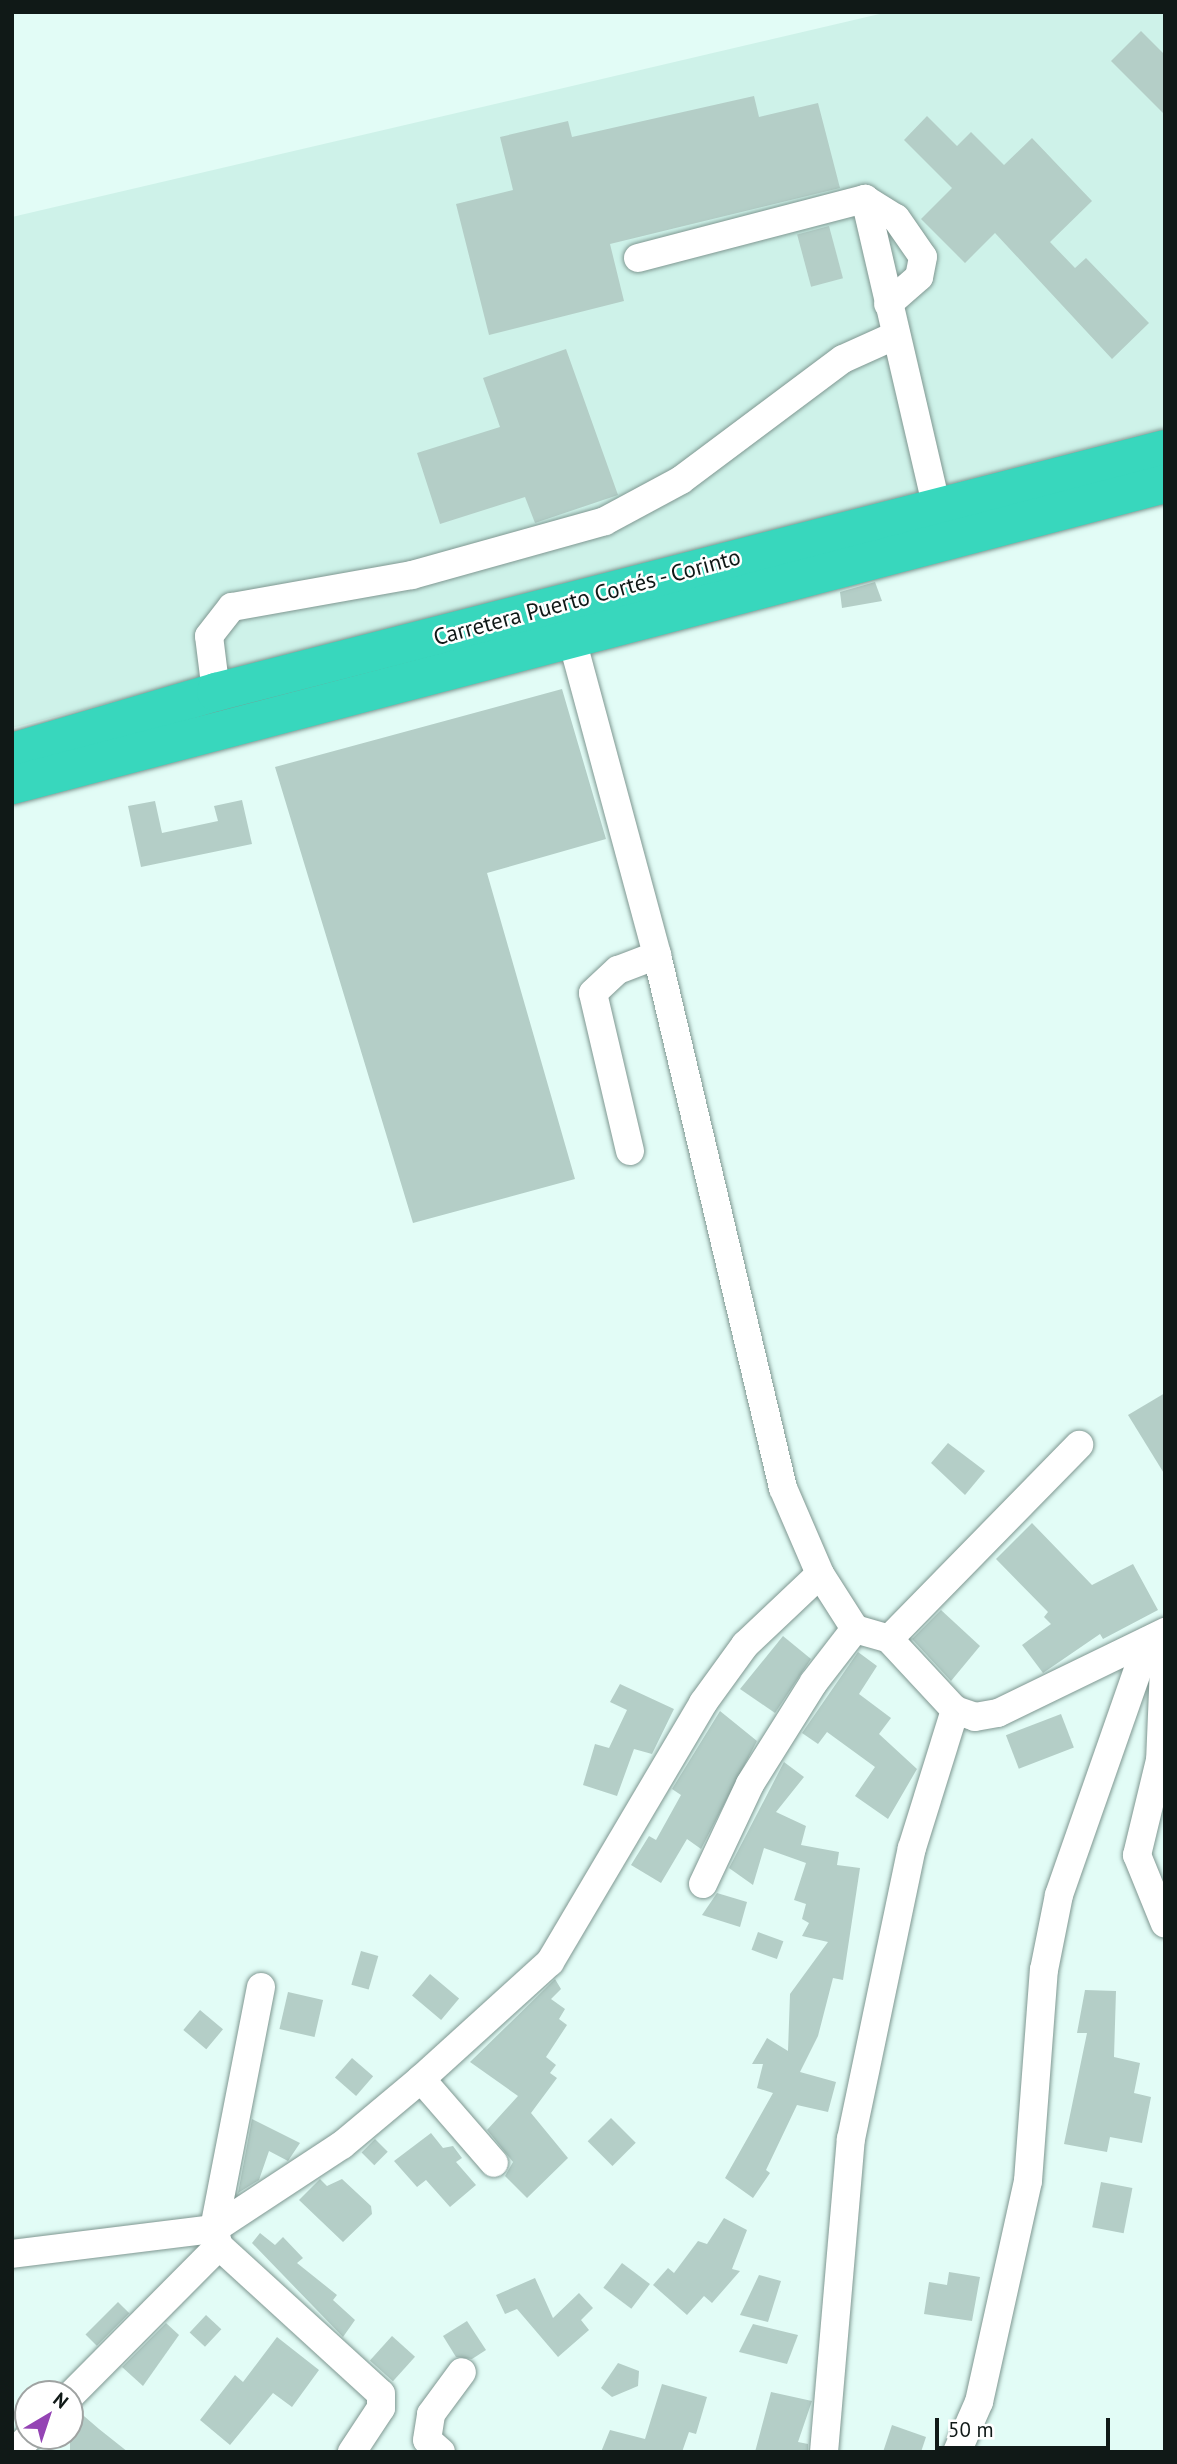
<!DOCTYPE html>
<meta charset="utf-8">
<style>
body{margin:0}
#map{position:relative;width:1177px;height:2464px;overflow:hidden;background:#e2fcf6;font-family:"PT Sans",sans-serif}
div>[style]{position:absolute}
.built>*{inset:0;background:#cef2e9}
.building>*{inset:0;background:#b4cec7;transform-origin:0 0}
.roads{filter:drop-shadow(0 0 2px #7f9791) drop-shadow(0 0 2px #7f9791)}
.minor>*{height:28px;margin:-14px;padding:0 14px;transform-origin:14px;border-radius:14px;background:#fff}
.highway>*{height:38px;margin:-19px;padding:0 19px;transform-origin:19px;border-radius:19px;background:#38d7bd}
span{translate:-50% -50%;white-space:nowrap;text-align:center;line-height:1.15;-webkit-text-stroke:5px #fff;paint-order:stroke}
.street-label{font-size:23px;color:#101917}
.frame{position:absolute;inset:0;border:14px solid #101917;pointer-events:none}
.north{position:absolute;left:14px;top:2380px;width:70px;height:70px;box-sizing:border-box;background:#fff;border:2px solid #9fa3a2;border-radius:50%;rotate:39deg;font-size:19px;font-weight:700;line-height:28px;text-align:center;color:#101917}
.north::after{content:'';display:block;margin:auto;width:24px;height:32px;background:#9444b4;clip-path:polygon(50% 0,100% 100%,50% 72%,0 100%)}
.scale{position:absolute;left:935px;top:2418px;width:175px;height:32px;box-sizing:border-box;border:4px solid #101917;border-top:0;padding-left:9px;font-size:21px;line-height:24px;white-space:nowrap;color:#101917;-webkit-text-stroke:5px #fff;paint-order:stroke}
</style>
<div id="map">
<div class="built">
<div style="clip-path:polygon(888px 12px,1165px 12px,1165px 428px,12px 728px,12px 217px)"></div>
</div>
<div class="building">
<div style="clip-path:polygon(1141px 31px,1165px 55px,1165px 115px,1111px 61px)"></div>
<div style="clip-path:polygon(754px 96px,759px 117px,818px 103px,840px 188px,610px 244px,624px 301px,489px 335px,456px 204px,513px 190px,500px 137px,568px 121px,572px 137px)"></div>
<div style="clip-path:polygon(927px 116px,957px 146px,971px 132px,1004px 165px,1032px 138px,1092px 201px,1050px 242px,1075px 268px,1086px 258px,1149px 323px,1112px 359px,995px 233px,965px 263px,921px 219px,952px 188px,904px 140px)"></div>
<div style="left:829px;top:226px;width:54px;height:33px;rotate:75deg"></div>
<div style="clip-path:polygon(566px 349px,618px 495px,535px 523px,525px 497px,440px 524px,417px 453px,500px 427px,483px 378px)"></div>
<div style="clip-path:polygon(875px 582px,882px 601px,842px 608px,840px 592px)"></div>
<div style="clip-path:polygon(562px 689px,606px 839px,487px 873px,575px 1179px,413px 1223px,275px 767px)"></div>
<div style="clip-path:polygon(242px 800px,252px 844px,141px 867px,128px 806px,155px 801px,162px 833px,218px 821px,214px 806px)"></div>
<div style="clip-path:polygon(1165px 1393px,1165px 1475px,1128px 1415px)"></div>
<div style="clip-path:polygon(948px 1443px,985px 1471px,965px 1495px,931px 1463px)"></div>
<div style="clip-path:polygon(1032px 1523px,1092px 1585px,1133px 1564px,1158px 1610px,1103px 1639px,1100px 1634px,1043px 1673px,1022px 1645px,1051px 1624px,1044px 1617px,1048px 1612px,996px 1559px)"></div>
<div style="clip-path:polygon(941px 1610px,980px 1646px,951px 1681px,912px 1639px)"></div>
<div style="clip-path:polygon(783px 1636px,811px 1659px,775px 1713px,740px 1689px)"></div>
<div style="clip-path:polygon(858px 1652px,877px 1666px,859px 1694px,891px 1718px,879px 1734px,917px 1769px,888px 1819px,855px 1796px,875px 1767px,827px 1732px,818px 1744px,802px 1733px)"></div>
<div style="clip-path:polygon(620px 1684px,674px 1709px,652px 1754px,634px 1749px,617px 1796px,583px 1785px,595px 1744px,609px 1748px,627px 1710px,610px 1702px)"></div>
<div style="clip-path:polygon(720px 1711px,757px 1741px,701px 1849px,687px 1839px,661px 1883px,631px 1865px,649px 1836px,656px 1840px,681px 1795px,672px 1789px)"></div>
<div style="left:1061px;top:1714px;width:36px;height:59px;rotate:69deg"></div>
<div style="clip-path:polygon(784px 1762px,804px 1777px,776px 1812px,806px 1826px,801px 1845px,839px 1852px,837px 1865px,860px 1868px,843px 1980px,833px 1978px,818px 2036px,800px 2072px,836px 2082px,828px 2112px,797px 2105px,766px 2170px,770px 2173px,753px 2198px,725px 2178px,773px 2093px,757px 2088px,763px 2064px,752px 2064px,767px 2038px,788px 2051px,790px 1994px,828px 1942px,802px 1936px,809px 1923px,802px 1919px,806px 1904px,794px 1900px,806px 1863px,764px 1848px,753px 1885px,729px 1868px)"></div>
<div style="clip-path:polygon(717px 1893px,747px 1902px,740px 1927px,702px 1915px)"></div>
<div style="left:758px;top:1932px;width:27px;height:19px;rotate:20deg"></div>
<div style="left:361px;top:1951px;width:18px;height:35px;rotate:16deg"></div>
<div style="left:430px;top:1974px;width:38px;height:28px;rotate:40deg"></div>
<div style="clip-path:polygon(555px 1979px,561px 1989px,551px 1999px,565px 2009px,559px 2019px,567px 2025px,546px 2057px,556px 2065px,550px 2073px,557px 2078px,531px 2113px,568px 2158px,527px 2198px,505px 2176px,513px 2162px,487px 2130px,518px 2096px,470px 2062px)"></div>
<div style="clip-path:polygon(1085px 1990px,1116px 1991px,1114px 2057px,1140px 2063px,1134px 2093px,1151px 2097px,1142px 2143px,1110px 2137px,1107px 2152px,1064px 2144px,1087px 2033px,1077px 2033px)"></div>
<div style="left:288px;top:1992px;width:36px;height:38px;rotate:13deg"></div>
<div style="left:200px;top:2010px;width:30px;height:26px;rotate:40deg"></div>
<div style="left:352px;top:2058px;width:28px;height:26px;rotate:41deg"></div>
<div style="left:611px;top:2118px;width:35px;height:33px;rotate:45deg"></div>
<div style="clip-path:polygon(252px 2119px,300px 2143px,288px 2161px,269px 2151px,259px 2180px,238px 2193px)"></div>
<div style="clip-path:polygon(431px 2133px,443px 2148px,453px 2146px,462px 2158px,456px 2162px,476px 2185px,450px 2207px,426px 2180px,417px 2187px,394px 2161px)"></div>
<div style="left:375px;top:2139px;width:18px;height:19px;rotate:45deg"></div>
<div style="clip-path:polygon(320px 2179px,327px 2186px,342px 2179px,371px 2206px,372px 2214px,343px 2242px,299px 2200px)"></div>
<div style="left:1101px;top:2182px;width:32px;height:46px;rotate:11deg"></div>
<div style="clip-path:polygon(724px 2218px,747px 2230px,732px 2269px,740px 2271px,712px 2303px,704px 2296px,687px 2315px,653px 2285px,668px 2268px,674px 2273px,698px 2241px,707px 2244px)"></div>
<div style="clip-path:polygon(260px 2233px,275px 2245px,283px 2237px,303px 2258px,297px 2263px,337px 2295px,333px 2300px,355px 2320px,343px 2337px,252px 2243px)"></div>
<div style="left:622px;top:2263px;width:35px;height:31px;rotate:37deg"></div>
<div style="clip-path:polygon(949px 2272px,980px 2277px,972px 2321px,924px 2314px,929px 2282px,947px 2285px)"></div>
<div style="clip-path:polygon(759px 2275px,781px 2281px,768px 2322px,740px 2315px)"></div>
<div style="clip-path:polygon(535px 2278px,553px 2318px,579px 2293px,593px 2308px,581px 2320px,589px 2330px,558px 2357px,517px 2309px,505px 2314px,496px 2295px)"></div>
<div style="left:118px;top:2302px;width:16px;height:46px;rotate:45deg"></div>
<div style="left:206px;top:2315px;width:21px;height:24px;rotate:43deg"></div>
<div style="clip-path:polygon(467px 2321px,486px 2350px,472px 2359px,456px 2357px,443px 2336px)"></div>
<div style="clip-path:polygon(166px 2323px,179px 2335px,143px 2386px,122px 2367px)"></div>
<div style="clip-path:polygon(753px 2324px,798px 2335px,787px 2364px,739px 2352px)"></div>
<div style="left:392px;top:2336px;width:31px;height:33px;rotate:42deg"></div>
<div style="clip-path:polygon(277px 2337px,319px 2370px,292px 2407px,273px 2393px,230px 2445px,200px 2420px,235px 2375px,243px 2382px)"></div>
<div style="clip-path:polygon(618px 2363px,639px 2371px,638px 2386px,612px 2397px,601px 2388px)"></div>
<div style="clip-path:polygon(662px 2384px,707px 2397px,696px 2434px,689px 2432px,682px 2452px,601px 2452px,610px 2430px,645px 2439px)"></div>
<div style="clip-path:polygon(771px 2392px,812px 2401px,798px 2442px,808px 2444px,808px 2452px,755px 2452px)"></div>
<div style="clip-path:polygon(77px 2410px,99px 2429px,128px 2452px,70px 2452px,70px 2412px)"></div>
<div style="clip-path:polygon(892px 2425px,926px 2437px,921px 2452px,883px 2452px)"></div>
</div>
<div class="roads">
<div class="minor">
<div style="left:865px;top:199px;width:36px;rotate:32deg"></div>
<div style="left:896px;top:218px;width:47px;rotate:55.3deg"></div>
<div style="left:923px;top:257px;width:20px;rotate:101deg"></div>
<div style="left:919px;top:277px;width:41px;rotate:138.9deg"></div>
<div style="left:638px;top:258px;width:235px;rotate:-14.6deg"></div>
<div style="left:865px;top:199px;width:314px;rotate:76.9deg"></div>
<div style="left:567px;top:621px;width:346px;rotate:74.9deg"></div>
<div style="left:657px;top:955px;width:548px;rotate:76.7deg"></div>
<div style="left:783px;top:1488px;width:94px;rotate:66.7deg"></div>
<div style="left:820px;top:1574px;width:65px;rotate:57.5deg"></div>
<div style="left:855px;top:1629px;width:35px;rotate:16deg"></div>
<div style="left:889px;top:1639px;width:97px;rotate:47.1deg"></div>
<div style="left:955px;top:1710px;width:21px;rotate:19deg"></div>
<div style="left:975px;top:1717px;width:23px;rotate:-10deg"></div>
<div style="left:998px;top:1713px;width:186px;rotate:-25.9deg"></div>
<div style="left:216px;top:692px;width:56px;rotate:-97.1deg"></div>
<div style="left:209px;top:636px;width:37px;rotate:-52deg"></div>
<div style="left:232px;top:607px;width:183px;rotate:-10.1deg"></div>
<div style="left:412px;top:575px;width:200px;rotate:-15.6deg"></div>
<div style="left:605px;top:521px;width:86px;rotate:-28.3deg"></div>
<div style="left:681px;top:480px;width:202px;rotate:-36.8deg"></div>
<div style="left:843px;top:359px;width:56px;rotate:-24.3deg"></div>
<div style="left:630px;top:1151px;width:162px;rotate:-103.2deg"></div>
<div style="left:593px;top:993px;width:34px;rotate:-43deg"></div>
<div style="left:618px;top:970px;width:42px;rotate:-21deg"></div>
<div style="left:889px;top:1639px;width:272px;rotate:-45.6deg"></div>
<div style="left:1165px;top:1643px;width:117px;rotate:92.4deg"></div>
<div style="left:1160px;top:1760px;width:98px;rotate:103.6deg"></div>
<div style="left:1137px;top:1855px;width:74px;rotate:67.9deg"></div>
<div style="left:703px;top:1884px;width:110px;rotate:-64.8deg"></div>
<div style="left:750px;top:1784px;width:120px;rotate:-57.9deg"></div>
<div style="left:814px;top:1682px;width:67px;rotate:-52.3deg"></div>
<div style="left:261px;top:1987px;width:247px;rotate:101deg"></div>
<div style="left:214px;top:2229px;width:18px;rotate:74deg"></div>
<div style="left:219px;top:2246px;width:219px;rotate:42.4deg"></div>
<div style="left:381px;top:2394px;width:14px;rotate:90deg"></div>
<div style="left:381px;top:2408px;width:53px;rotate:123.4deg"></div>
<div style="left:421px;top:2079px;width:111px;rotate:49deg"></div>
<div style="left:12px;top:2254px;width:204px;rotate:-7.1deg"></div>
<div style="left:214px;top:2229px;width:153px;rotate:-33.3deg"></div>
<div style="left:342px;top:2145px;width:103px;rotate:-39.9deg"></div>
<div style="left:421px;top:2079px;width:174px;rotate:-42.2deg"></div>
<div style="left:550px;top:1962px;width:301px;rotate:-59.4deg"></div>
<div style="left:703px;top:1703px;width:72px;rotate:-54.1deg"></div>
<div style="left:745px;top:1645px;width:103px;rotate:-43.4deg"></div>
<div style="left:70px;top:2396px;width:211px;rotate:-45.2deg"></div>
<div style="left:14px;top:2452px;width:23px;rotate:-45deg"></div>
<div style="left:441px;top:2452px;width:18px;rotate:-139deg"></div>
<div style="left:427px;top:2440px;width:26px;rotate:-81deg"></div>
<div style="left:431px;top:2414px;width:52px;rotate:-53.6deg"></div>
<div style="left:824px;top:2452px;width:314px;rotate:-85.1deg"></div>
<div style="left:851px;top:2139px;width:297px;rotate:-78.2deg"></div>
<div style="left:912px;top:1848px;width:145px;rotate:-72.7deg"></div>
<div style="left:957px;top:2452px;width:55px;rotate:-66.3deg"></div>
<div style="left:979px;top:2402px;width:226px;rotate:-77.5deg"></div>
<div style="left:1028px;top:2181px;width:212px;rotate:-85.7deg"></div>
<div style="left:1044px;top:1970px;width:76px;rotate:-78.7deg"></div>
<div style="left:1059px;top:1895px;width:269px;rotate:-70.7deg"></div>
</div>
<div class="highway">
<div style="left:12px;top:752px;width:213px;rotate:-16.4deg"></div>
<div style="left:216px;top:692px;width:980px;rotate:-14.36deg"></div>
<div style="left:12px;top:785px;width:1192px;rotate:-14.63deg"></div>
</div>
</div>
<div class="street-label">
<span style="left:587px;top:597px;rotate:-15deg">Carretera Puerto Cortés - Corinto</span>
</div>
<div class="frame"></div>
<div class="north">N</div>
<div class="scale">50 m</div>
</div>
